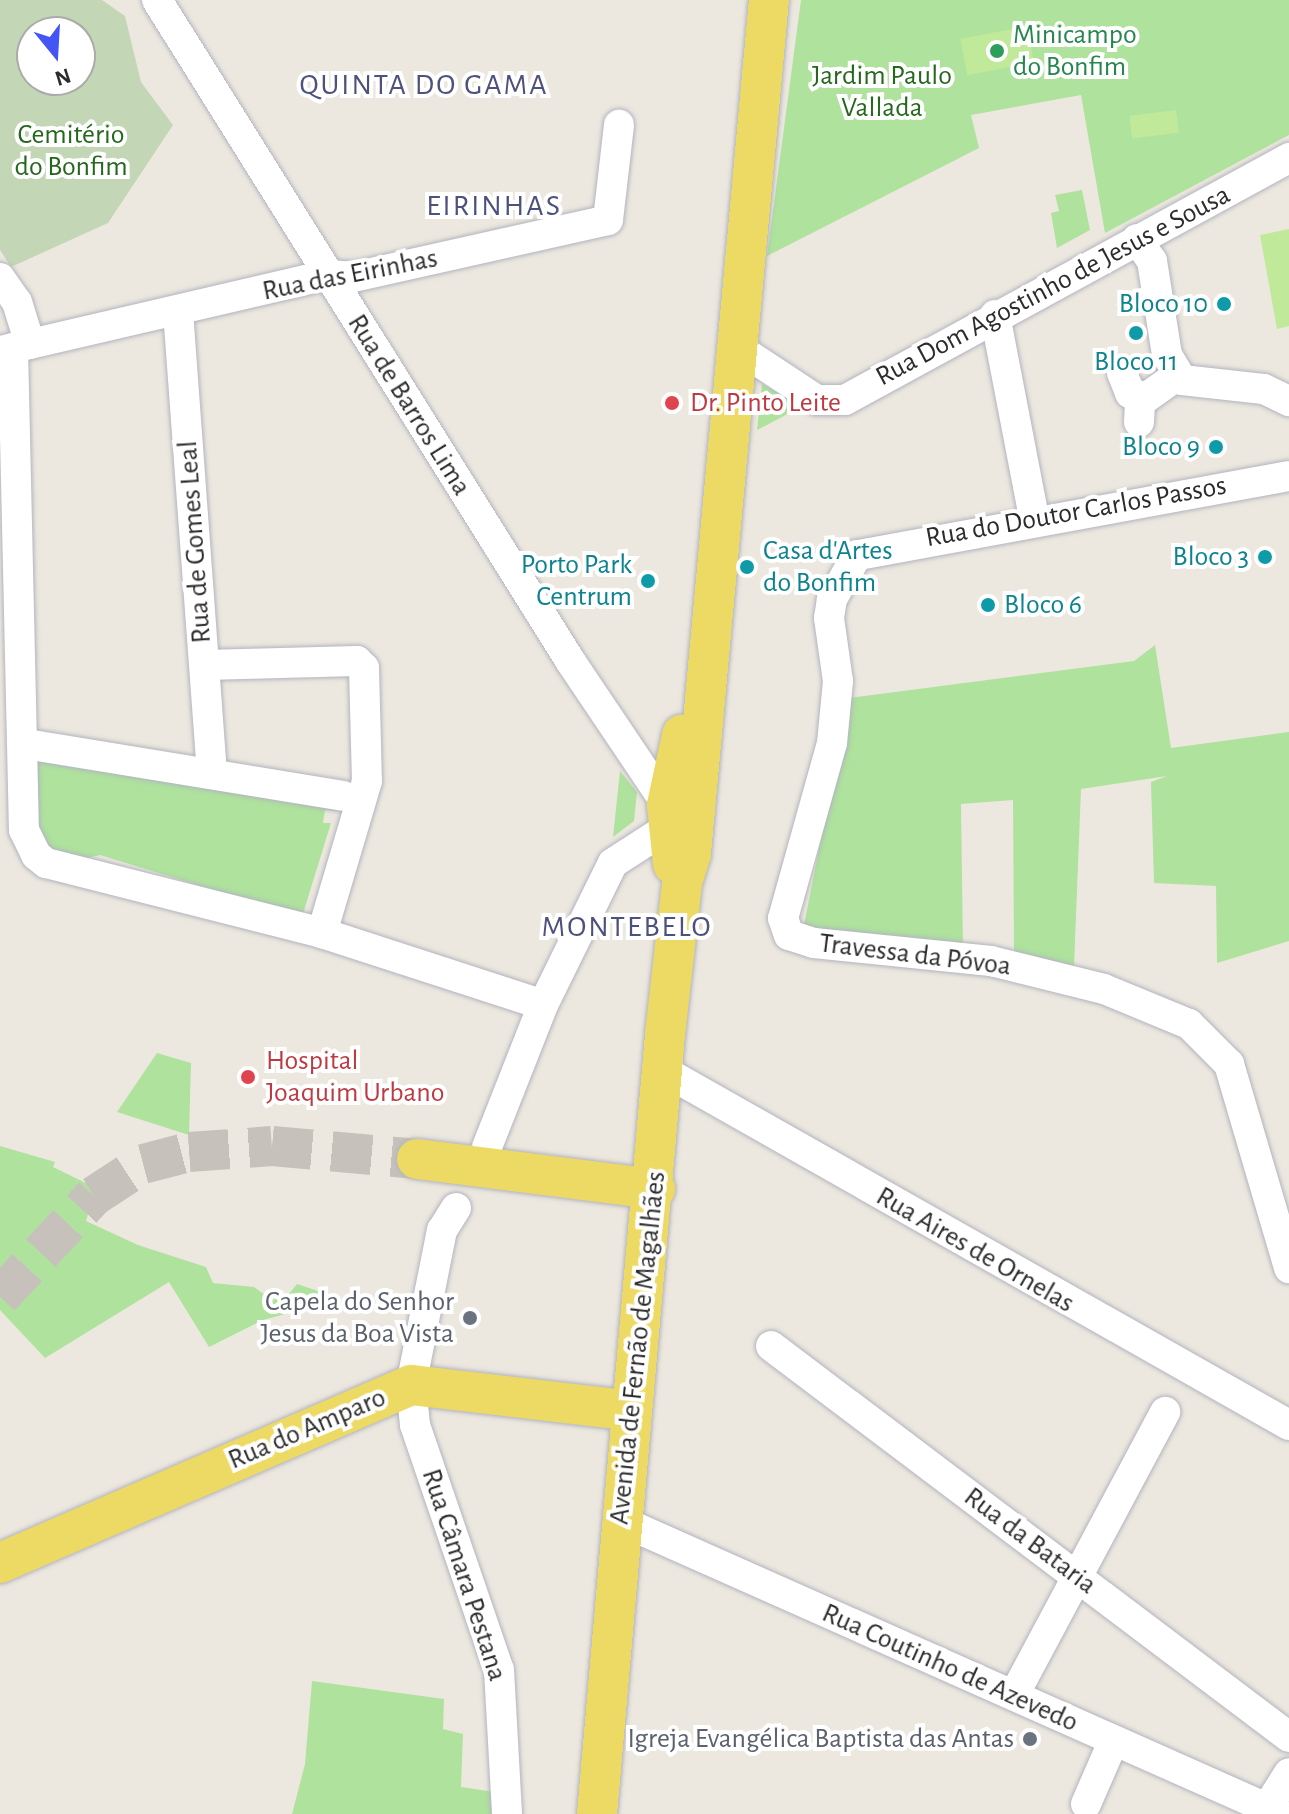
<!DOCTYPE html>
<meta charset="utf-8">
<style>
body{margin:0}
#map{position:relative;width:1289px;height:1814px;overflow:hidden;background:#ede8df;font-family:"Alegreya Sans",sans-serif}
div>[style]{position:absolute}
.green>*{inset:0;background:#aee29d}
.cemetery>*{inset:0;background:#c3d7b6}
.pitch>*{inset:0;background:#c0e999;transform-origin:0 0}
.major-tunnel>*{height:40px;margin-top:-20px;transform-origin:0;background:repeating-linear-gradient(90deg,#c6c2bb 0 40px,transparent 0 60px)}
.roads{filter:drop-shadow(0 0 2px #b2b4bf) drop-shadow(0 0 2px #b2b4bf)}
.minor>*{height:30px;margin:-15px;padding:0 15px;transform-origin:15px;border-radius:15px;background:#fff}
.major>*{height:40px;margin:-20px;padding:0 20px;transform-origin:20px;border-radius:20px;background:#edda64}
.dots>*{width:22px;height:22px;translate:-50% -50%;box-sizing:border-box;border:4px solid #fff;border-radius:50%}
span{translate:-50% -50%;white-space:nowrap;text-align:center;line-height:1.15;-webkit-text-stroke:8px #fff;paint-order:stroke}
.leisure-label{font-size:28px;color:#27864d}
.left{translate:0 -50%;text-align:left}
.park-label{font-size:28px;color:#25681d}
.street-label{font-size:28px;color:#2c2c2c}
.culture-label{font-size:28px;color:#0d838f}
.right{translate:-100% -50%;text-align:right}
.health-label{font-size:28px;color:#be3a42}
.worship-label{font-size:28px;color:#5b616d}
.neighbourhood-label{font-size:30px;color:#4d517c;letter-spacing:2px}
.north{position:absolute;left:16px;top:16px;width:80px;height:80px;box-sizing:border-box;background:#fff;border:2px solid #ababab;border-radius:50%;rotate:162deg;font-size:22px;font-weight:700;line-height:32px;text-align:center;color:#2c2c2c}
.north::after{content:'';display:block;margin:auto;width:28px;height:36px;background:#4454f5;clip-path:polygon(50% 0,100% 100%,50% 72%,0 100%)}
</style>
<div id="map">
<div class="green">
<div style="clip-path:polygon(801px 0,1289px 0,1289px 135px,1105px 233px,1081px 95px,971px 115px,979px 148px,767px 256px)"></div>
<div style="clip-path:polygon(1082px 190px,1090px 230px,1057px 248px,1051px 213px,1059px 211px,1055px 195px)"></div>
<div style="clip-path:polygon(762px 384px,801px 407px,757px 430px)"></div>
<div style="clip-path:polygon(1155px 645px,1171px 748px,1289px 732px,1289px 941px,1217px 963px,1216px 886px,1154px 883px,1151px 782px,1167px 776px,1081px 789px,1074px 967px,1014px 953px,1013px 800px,961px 804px,963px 949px,803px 930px,849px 698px,1134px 661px)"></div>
<div style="clip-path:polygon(33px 753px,345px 803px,342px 811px,325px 810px,323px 823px,331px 823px,302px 917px,100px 855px,74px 861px,39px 848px)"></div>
<div style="clip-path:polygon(620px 771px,637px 792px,634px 821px,613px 837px)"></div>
<div style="clip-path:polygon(157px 1053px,191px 1063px,189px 1135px,117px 1112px)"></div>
<div style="clip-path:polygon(0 1146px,55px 1162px,53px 1167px,96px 1188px,86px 1221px,138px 1245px,206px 1267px,213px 1283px,254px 1287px,272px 1300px,288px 1295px,297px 1284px,321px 1292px,289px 1313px,263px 1320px,209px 1347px,169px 1282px,45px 1358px,0 1310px)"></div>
<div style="clip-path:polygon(312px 1681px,444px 1699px,443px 1729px,463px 1734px,461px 1787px,495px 1792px,495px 1814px,292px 1814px,305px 1764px)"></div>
</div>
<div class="cemetery">
<div style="clip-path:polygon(evenodd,0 0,102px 0,125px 16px,141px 82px,173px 125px,108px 223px,11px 267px,0 250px,0 0,32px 32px,80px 32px,80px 80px,32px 80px,32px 32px)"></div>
</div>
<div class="pitch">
<div style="left:1027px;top:26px;width:37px;height:68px;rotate:79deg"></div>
<div style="left:1176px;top:110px;width:23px;height:47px;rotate:83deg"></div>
<div style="clip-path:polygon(1289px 229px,1289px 326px,1277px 329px,1260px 235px)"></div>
</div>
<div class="major-tunnel">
<div style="left:0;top:1297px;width:138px;rotate:-47.1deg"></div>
<div style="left:94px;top:1196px;width:59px;rotate:-33.1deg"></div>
<div style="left:143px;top:1164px;width:48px;rotate:-14.6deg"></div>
<div style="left:189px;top:1152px;width:83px;rotate:-4.1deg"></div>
<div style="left:272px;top:1146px;width:146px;rotate:5.1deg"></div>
</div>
<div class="roads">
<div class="minor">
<div style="left:157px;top:0;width:781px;rotate:57.98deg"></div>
<div style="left:571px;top:662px;width:172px;rotate:56.1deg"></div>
<div style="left:1137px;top:239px;width:27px;rotate:56deg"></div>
<div style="left:1152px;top:261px;width:95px;rotate:80.9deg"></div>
<div style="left:1167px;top:355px;width:29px;rotate:59deg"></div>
<div style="left:1182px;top:380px;width:82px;rotate:6.3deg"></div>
<div style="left:1264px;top:389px;width:28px;rotate:26deg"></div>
<div style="left:0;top:278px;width:29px;rotate:55deg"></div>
<div style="left:17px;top:302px;width:44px;rotate:72.8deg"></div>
<div style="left:178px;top:311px;width:464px;rotate:85.8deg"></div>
<div style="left:995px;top:315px;width:207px;rotate:79.1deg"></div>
<div style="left:735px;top:346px;width:98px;rotate:33.4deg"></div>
<div style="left:817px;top:400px;width:28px"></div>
<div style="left:845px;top:400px;width:506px;rotate:-28.59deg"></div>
<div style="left:13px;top:348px;width:482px;rotate:88.7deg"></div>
<div style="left:24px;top:830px;width:28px;rotate:64deg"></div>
<div style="left:36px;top:855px;width:13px;rotate:39deg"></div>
<div style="left:46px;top:863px;width:285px;rotate:14.2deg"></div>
<div style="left:322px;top:933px;width:232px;rotate:18deg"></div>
<div style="left:0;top:351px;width:336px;rotate:-13.1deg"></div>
<div style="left:327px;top:275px;width:26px;rotate:4deg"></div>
<div style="left:353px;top:277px;width:261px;rotate:-12.6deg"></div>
<div style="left:608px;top:220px;width:96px;rotate:-83.4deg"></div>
<div style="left:1122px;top:373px;width:22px;rotate:68deg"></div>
<div style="left:1130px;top:393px;width:15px;rotate:16deg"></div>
<div style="left:1139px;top:422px;width:20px;rotate:-87deg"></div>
<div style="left:1140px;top:402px;width:47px;rotate:-35.4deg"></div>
<div style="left:1289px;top:476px;width:439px;rotate:169.6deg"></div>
<div style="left:857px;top:555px;width:51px;rotate:119.6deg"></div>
<div style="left:832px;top:599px;width:19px;rotate:99deg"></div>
<div style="left:829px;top:618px;width:64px;rotate:81.9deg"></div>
<div style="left:838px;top:681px;width:62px;rotate:95.5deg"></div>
<div style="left:832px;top:743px;width:182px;rotate:105.6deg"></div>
<div style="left:783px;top:918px;width:18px;rotate:71deg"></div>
<div style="left:789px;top:935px;width:26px;rotate:18deg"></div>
<div style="left:814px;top:943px;width:178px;rotate:5.8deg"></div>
<div style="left:991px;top:961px;width:116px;rotate:13.9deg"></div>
<div style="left:1104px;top:989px;width:92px;rotate:22.4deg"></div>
<div style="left:1189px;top:1024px;width:57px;rotate:45deg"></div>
<div style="left:1229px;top:1064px;width:213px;rotate:73.6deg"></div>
<div style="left:205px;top:665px;width:152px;rotate:-1.5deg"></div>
<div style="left:357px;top:661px;width:10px;rotate:45deg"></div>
<div style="left:364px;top:668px;width:113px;rotate:88.5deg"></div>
<div style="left:367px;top:781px;width:159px;rotate:106.5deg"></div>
<div style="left:26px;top:744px;width:321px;rotate:9.3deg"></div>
<div style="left:664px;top:1071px;width:718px;rotate:29.53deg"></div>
<div style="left:487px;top:1147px;width:153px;rotate:-68.5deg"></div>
<div style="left:543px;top:1005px;width:158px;rotate:-63.8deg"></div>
<div style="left:613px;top:863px;width:64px;rotate:-32.9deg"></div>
<div style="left:456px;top:1208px;width:26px;rotate:122deg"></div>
<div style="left:442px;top:1230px;width:158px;rotate:101.3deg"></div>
<div style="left:411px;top:1385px;width:40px;rotate:84.3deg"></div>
<div style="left:415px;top:1425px;width:259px;rotate:71.1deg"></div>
<div style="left:499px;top:1670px;width:144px;rotate:86.8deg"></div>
<div style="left:771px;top:1346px;width:649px;rotate:37.05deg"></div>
<div style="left:621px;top:1521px;width:721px;rotate:23.97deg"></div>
<div style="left:1014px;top:1695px;width:321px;rotate:-61.9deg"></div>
<div style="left:1086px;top:1804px;width:68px;rotate:-66.5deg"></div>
<div style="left:1267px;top:1808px;width:41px;rotate:-57.8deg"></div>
</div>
<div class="major">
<div style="left:673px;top:864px;width:59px;rotate:-95.8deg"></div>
<div style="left:667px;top:805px;width:72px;rotate:-77.9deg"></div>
<div style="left:417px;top:1159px;width:240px;rotate:7.2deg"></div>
<div style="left:0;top:1563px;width:448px;rotate:-23.4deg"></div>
<div style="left:411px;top:1385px;width:222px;rotate:6.7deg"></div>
<div style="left:597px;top:1814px;width:782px;rotate:-85.01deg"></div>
<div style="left:665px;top:1035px;width:153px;rotate:-83.6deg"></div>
<div style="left:682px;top:883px;width:31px;rotate:-73deg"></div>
<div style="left:691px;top:853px;width:857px;rotate:-84.78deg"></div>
</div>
</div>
<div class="dots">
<div style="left:997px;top:51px;background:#2e9e5b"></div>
<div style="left:1224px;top:304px;background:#0f9aa8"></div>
<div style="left:1136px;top:333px;background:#0f9aa8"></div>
<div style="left:672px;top:403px;background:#e0444e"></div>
<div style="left:1216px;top:447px;background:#0f9aa8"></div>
<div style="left:1265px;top:557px;background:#0f9aa8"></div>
<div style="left:747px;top:567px;background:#0f9aa8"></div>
<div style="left:648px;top:581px;background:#0f9aa8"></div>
<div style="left:988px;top:605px;background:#0f9aa8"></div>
<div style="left:248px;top:1077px;background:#e0444e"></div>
<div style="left:470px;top:1318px;background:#6b7280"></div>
<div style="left:1030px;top:1739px;background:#6b7280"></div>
</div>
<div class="leisure-label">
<span class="left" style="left:1013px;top:51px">Minicampo<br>do Bonfim</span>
</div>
<div class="park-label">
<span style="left:882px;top:92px">Jardim Paulo<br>Vallada</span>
<span style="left:71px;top:151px">Cemitério<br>do Bonfim</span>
</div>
<div class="street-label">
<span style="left:350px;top:275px;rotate:-11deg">Rua das Eirinhas</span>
<span style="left:1053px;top:286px;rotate:-28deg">Rua Dom Agostinho de Jesus e Sousa</span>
<span style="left:409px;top:405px;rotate:58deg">Rua de Barros Lima</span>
<span style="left:1076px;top:512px;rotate:-10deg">Rua do Doutor Carlos Passos</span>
<span style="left:195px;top:542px;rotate:-94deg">Rua de Gomes Leal</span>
<span style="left:915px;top:955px;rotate:7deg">Travessa da Póvoa</span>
<span style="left:975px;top:1250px;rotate:30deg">Rua Aires de Ornelas</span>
<span style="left:638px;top:1348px;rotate:-84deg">Avenida de Fernão de Magalhães</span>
<span style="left:307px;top:1429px;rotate:-23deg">Rua do Amparo</span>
<span style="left:1030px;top:1541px;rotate:37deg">Rua da Bataria</span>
<span style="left:464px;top:1575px;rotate:72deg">Rua Câmara Pestana</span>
<span style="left:950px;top:1668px;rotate:24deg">Rua Coutinho de Azevedo</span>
</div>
<div class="culture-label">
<span class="right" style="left:1208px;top:304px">Bloco 10</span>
<span style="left:1136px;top:362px">Bloco 11</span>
<span class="right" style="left:1200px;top:447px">Bloco 9</span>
<span class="left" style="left:763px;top:567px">Casa d'Artes<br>do Bonfim</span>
<span class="right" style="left:1249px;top:557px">Bloco 3</span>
<span class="right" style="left:632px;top:581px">Porto Park<br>Centrum</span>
<span class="left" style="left:1004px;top:605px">Bloco 6</span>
</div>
<div class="health-label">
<span class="left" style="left:690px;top:403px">Dr. Pinto Leite</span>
<span class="left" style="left:266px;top:1077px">Hospital<br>Joaquim Urbano</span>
</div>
<div class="worship-label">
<span class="right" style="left:454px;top:1318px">Capela do Senhor<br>Jesus da Boa Vista</span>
<span class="right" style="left:1014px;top:1739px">Igreja Evangélica Baptista das Antas</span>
</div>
<div class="neighbourhood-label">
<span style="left:424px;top:85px">QUINTA DO GAMA</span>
<span style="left:494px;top:206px">EIRINHAS</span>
<span style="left:627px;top:927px">MONTEBELO</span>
</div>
<div class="north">N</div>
</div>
